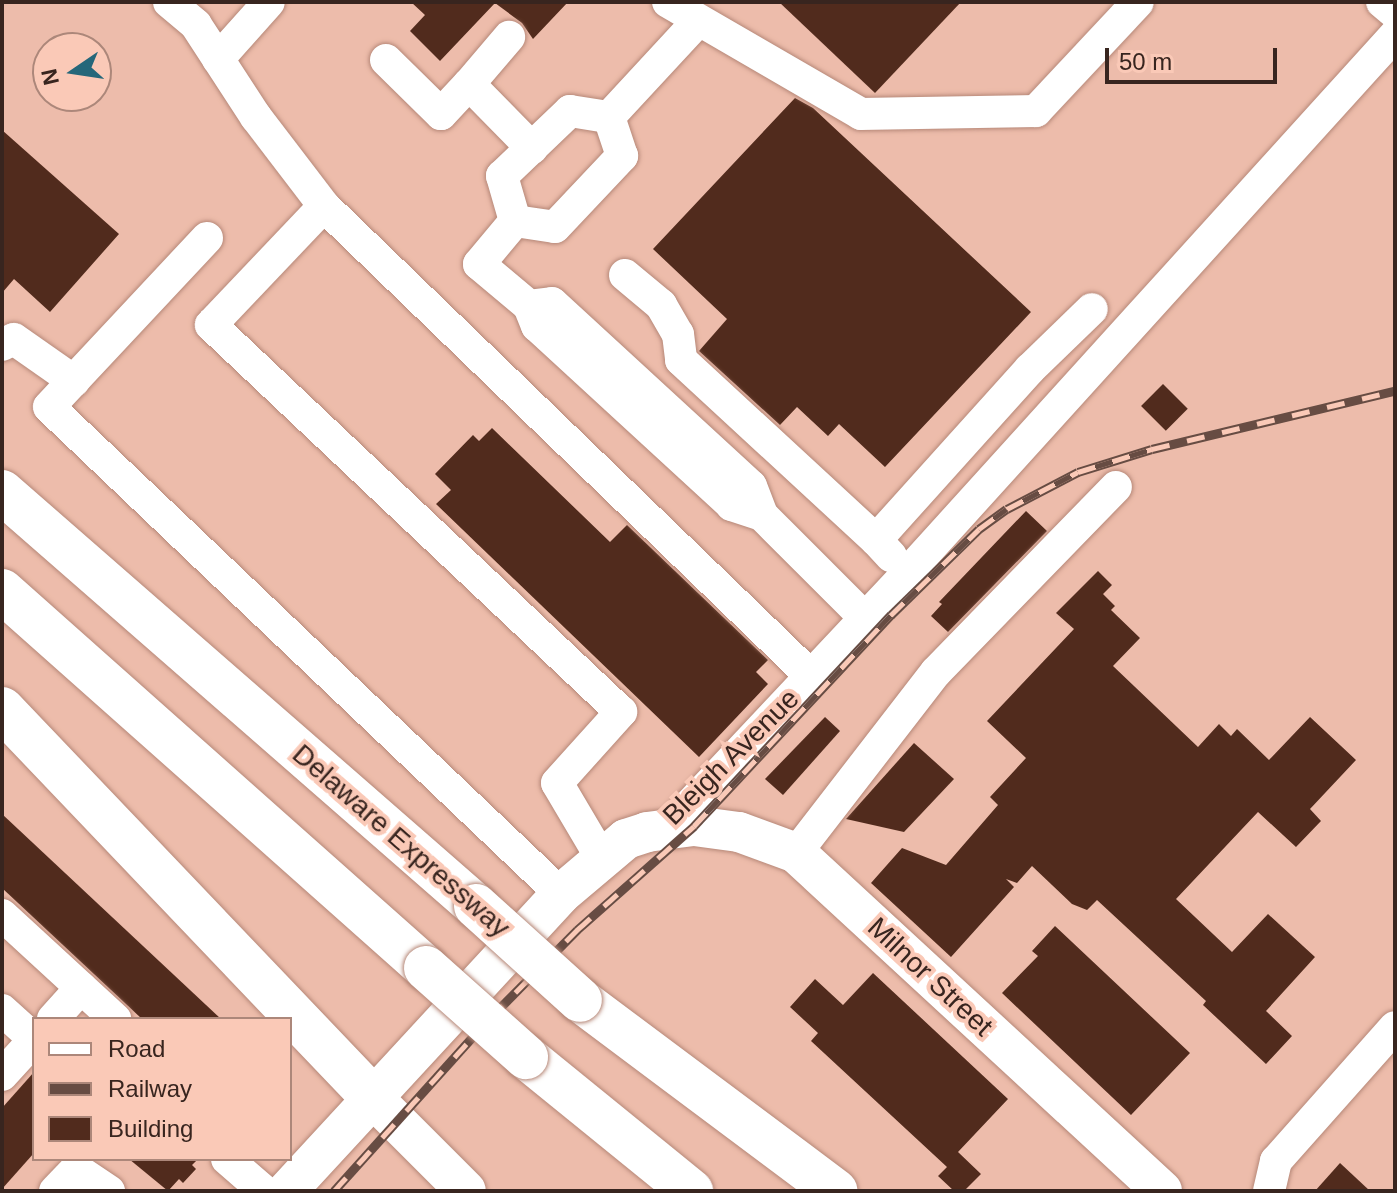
<!DOCTYPE html>
<style>
body{margin:0}
#map{position:relative;width:1397px;height:1193px;overflow:hidden;background:#edbcab;font-family:Helvetica,sans-serif}
div>[style]{position:absolute}
.building>*{inset:0;background:#512b1d;transform-origin:0 0}
.roads{filter:drop-shadow(0 0 2px #b68878) drop-shadow(0 0 2px #b68878)}
.minor>*{height:32px;margin:-16px;padding:0 16px;transform-origin:16px;border-radius:16px;background:#fff}
.major>*{height:40px;margin:-20px;padding:0 20px;transform-origin:20px;border-radius:20px;background:#fff}
.highway>*{height:44px;margin:-22px;padding:0 22px;transform-origin:22px;border-radius:22px;background:#fff}
.rail>*{height:9px;margin-top:-4.5px;transform-origin:0;background:repeating-linear-gradient(90deg,#fac9b7 0 18px,#674c43 0 36px);box-sizing:border-box;border-block:2px solid #674c43}
.bridges{filter:drop-shadow(0 0 2px #b68878) drop-shadow(0 0 2px #b68878)}
.highway-bridge>*{height:44px;margin:-22px;padding:0 22px;transform-origin:22px;border-radius:22px;background:#fff}
span{translate:-50% -50%;white-space:nowrap;text-align:center;line-height:1.15;-webkit-text-stroke:8px #fac9b7;paint-order:stroke}
.street-label{font-size:28px;color:#38251f}
.frame{position:absolute;inset:0;border:4px solid #38251f;pointer-events:none}
.legend{position:absolute;left:32px;top:1017px;width:260px;height:144px;box-sizing:border-box;background:#fac9b7;border:2px solid #ac877a;margin:0;padding:10px 14px;list-style:none;font-size:24px;color:#38251f}
.legend li{display:flex;align-items:center;gap:16px;height:40px}
.legend b{width:40px;border:2px solid #ac877a}
.north{position:absolute;left:32px;top:32px;width:80px;height:80px;box-sizing:border-box;background:#fac9b7;border:2px solid #ac877a;border-radius:50%;rotate:257deg;font-size:22px;font-weight:700;line-height:32px;text-align:center;color:#38251f}
.north::after{content:'';display:block;margin:auto;width:28px;height:36px;background:#25677a;clip-path:polygon(50% 0,100% 100%,50% 72%,0 100%)}
.scale{position:absolute;left:1105px;top:48px;width:172px;height:36px;box-sizing:border-box;border:4px solid #38251f;border-top:0;padding-left:10px;font-size:24px;line-height:28px;white-space:nowrap;color:#38251f;-webkit-text-stroke:6px #fac9b7;paint-order:stroke}
</style>
<div id="map">
<div class="building">
<div style="clip-path:polygon(411px 2px,568px 2px,533px 39px,522px 23px,495px 3px,440px 61px,410px 31px,425px 15px)"></div>
<div style="clip-path:polygon(779px 2px,961px 2px,875px 93px)"></div>
<div style="clip-path:polygon(795px 98px,813px 108px,1031px 312px,885px 467px,839px 424px,828px 436px,797px 407px,780px 425px,699px 351px,727px 319px,653px 249px)"></div>
<div style="clip-path:polygon(2px 130px,119px 234px,50px 312px,14px 279px,2px 293px)"></div>
<div style="left:1163px;top:384px;width:35px;height:31px;rotate:45deg"></div>
<div style="clip-path:polygon(492px 428px,610px 542px,627px 525px,768px 660px,756px 672px,768px 684px,699px 757px,436px 504px,451px 490px,435px 474px,473px 435px,479px 441px)"></div>
<div style="clip-path:polygon(1026px 511px,1047px 531px,948px 632px,931px 616px,942px 604px,939px 602px)"></div>
<div style="clip-path:polygon(1098px 571px,1112px 585px,1103px 594px,1115px 606px,1111px 610px,1140px 638px,1113px 666px,1198px 747px,1219px 724px,1231px 736px,1237px 729px,1269px 760px,1310px 717px,1356px 760px,1310px 809px,1321px 821px,1296px 847px,1258px 812px,1176px 899px,1232px 952px,1268px 914px,1315px 957px,1266px 1011px,1292px 1036px,1266px 1064px,1203px 1005px,1206px 1001px,1097px 900px,1087px 910px,1072px 904px,1032px 866px,1017px 883px,1006px 879px,1014px 887px,951px 957px,871px 883px,902px 848px,946px 865px,998px 805px,990px 797px,1026px 758px,987px 721px,1074px 629px,1056px 613px)"></div>
<div style="clip-path:polygon(825px 717px,840px 731px,783px 795px,765px 779px)"></div>
<div style="clip-path:polygon(914px 743px,954px 779px,904px 832px,846px 819px)"></div>
<div style="clip-path:polygon(2px 814px,221px 1019px,142px 1019px,2px 888px)"></div>
<div style="clip-path:polygon(1055px 926px,1190px 1053px,1131px 1115px,1002px 993px,1038px 956px,1032px 951px)"></div>
<div style="clip-path:polygon(873px 973px,1008px 1099px,958px 1152px,981px 1174px,964px 1191px,954px 1191px,938px 1176px,947px 1167px,811px 1041px,818px 1033px,790px 1007px,815px 979px,843px 1005px)"></div>
<div style="clip-path:polygon(34px 1072px,34px 1153px,2px 1189px,2px 1108px)"></div>
<div style="clip-path:polygon(129px 1159px,198px 1159px,192px 1165px,196px 1169px,183px 1183px,179px 1179px,168px 1191px)"></div>
<div style="clip-path:polygon(1340px 1163px,1370px 1191px,1315px 1191px)"></div>
</div>
<div class="roads">
<div class="minor">
<div style="left:169px;top:2px;width:35px;rotate:40deg"></div>
<div style="left:196px;top:25px;width:110px;rotate:56.9deg"></div>
<div style="left:256px;top:117px;width:112px;rotate:52.6deg"></div>
<div style="left:668px;top:2px;width:223px;rotate:30.1deg"></div>
<div style="left:861px;top:114px;width:175px;rotate:-1deg"></div>
<div style="left:1036px;top:111px;width:149px;rotate:-46.9deg"></div>
<div style="left:1382px;top:2px;width:17px;rotate:40deg"></div>
<div style="left:218px;top:59px;width:76px;rotate:-48.2deg"></div>
<div style="left:386px;top:60px;width:77px;rotate:44.5deg"></div>
<div style="left:441px;top:114px;width:41px;rotate:-47deg"></div>
<div style="left:469px;top:84px;width:90px;rotate:45.5deg"></div>
<div style="left:469px;top:84px;width:62px;rotate:-49.6deg"></div>
<div style="left:609px;top:117px;width:131px;rotate:-47.2deg"></div>
<div style="left:515px;top:221px;width:47px;rotate:-106.1deg"></div>
<div style="left:502px;top:176px;width:94px;rotate:-43.7deg"></div>
<div style="left:570px;top:111px;width:39px;rotate:9deg"></div>
<div style="left:515px;top:221px;width:40px;rotate:8.5deg"></div>
<div style="left:555px;top:227px;width:98px;rotate:-46.7deg"></div>
<div style="left:622px;top:156px;width:41px;rotate:-108.4deg"></div>
<div style="left:515px;top:221px;width:56px;rotate:129.9deg"></div>
<div style="left:479px;top:264px;width:65px;rotate:40deg"></div>
<div style="left:207px;top:238px;width:231px;rotate:133.1deg"></div>
<div style="left:49px;top:407px;width:707px;rotate:43.57deg"></div>
<div style="left:625px;top:275px;width:47px;rotate:39.8deg"></div>
<div style="left:661px;top:305px;width:34px;rotate:60deg"></div>
<div style="left:678px;top:334px;width:26px;rotate:83deg"></div>
<div style="left:681px;top:360px;width:265px;rotate:42.7deg"></div>
<div style="left:2px;top:345px;width:13px;rotate:-27deg"></div>
<div style="left:14px;top:339px;width:73px;rotate:35deg"></div>
<div style="left:762px;top:515px;width:32px;rotate:-162deg"></div>
<div style="left:732px;top:505px;width:265px;rotate:-137.4deg"></div>
<div style="left:537px;top:326px;width:22px;rotate:-112deg"></div>
<div style="left:529px;top:306px;width:23px;rotate:-7deg"></div>
<div style="left:552px;top:303px;width:270px;rotate:42.6deg"></div>
<div style="left:751px;top:486px;width:31px;rotate:69deg"></div>
<div style="left:762px;top:515px;width:146px;rotate:45deg"></div>
<div style="left:891px;top:556px;width:22px;rotate:-133deg"></div>
<div style="left:876px;top:540px;width:230px;rotate:-48deg"></div>
<div style="left:1030px;top:369px;width:86px;rotate:-44.1deg"></div>
<div style="left:668px;top:828px;width:340px;rotate:-46.8deg"></div>
<div style="left:901px;top:580px;width:736px;rotate:-47.81deg"></div>
<div style="left:796px;top:853px;width:229px;rotate:-52.3deg"></div>
<div style="left:936px;top:672px;width:258px;rotate:-45.8deg"></div>
<div style="left:602px;top:859px;width:88px;rotate:-120.6deg"></div>
<div style="left:557px;top:783px;width:96px;rotate:-48deg"></div>
<div style="left:621px;top:712px;width:564px;rotate:-136.65deg"></div>
<div style="left:211px;top:325px;width:164px;rotate:-46.5deg"></div>
<div style="left:324px;top:206px;width:677px;rotate:43.98deg"></div>
<div style="left:2px;top:915px;width:154px;rotate:42.6deg"></div>
<div style="left:2px;top:1010px;width:43px;rotate:42.2deg"></div>
<div style="left:53px;top:1019px;width:42px;rotate:-47.9deg"></div>
<div style="left:2px;top:1075px;width:47px;rotate:-47.6deg"></div>
<div style="left:227px;top:1159px;width:49px;rotate:40.9deg"></div>
<div style="left:55px;top:1191px;width:30px;rotate:-46deg"></div>
<div style="left:76px;top:1169px;width:40px;rotate:34deg"></div>
<div style="left:1269px;top:1191px;width:31px;rotate:-77deg"></div>
<div style="left:1276px;top:1161px;width:179px;rotate:-48.4deg"></div>
</div>
<div class="major">
<div style="left:371px;top:1096px;width:134px;rotate:45deg"></div>
<div style="left:287px;top:1191px;width:404px;rotate:-47.3deg"></div>
<div style="left:561px;top:894px;width:85px;rotate:-40.2deg"></div>
<div style="left:626px;top:839px;width:22px;rotate:-18deg"></div>
<div style="left:647px;top:832px;width:47px;rotate:-7.3deg"></div>
<div style="left:694px;top:826px;width:45px;rotate:7.6deg"></div>
<div style="left:739px;top:832px;width:61px;rotate:20.2deg"></div>
<div style="left:796px;top:853px;width:498px;rotate:42.7deg"></div>
</div>
<div class="highway">
<div style="left:2px;top:492px;width:629px;rotate:41.13deg"></div>
<div style="left:2px;top:591px;width:567px;rotate:41.64deg"></div>
<div style="left:2px;top:709px;width:535px;rotate:46.36deg"></div>
<div style="left:580px;top:1000px;width:319px;rotate:36.8deg"></div>
<div style="left:526px;top:1057px;width:213px;rotate:39.1deg"></div>
</div>
</div>
<div class="rail">
<div style="left:334px;top:1191px;width:233px;rotate:-48deg"></div>
<div style="left:490px;top:1018px;width:124px;rotate:-45.3deg"></div>
<div style="left:577px;top:930px;width:157px;rotate:-41.6deg"></div>
<div style="left:694px;top:826px;width:289px;rotate:-47deg"></div>
<div style="left:891px;top:615px;width:123px;rotate:-44.3deg"></div>
<div style="left:979px;top:529px;width:34px;rotate:-36deg"></div>
<div style="left:1007px;top:509px;width:80px;rotate:-27.5deg"></div>
<div style="left:1078px;top:472px;width:77px;rotate:-17.3deg"></div>
<div style="left:1152px;top:449px;width:249px;rotate:-13.5deg"></div>
</div>
<div class="bridges">
<div class="highway-bridge">
<div style="left:476px;top:906px;width:140px;rotate:42.1deg"></div>
<div style="left:426px;top:968px;width:134px;rotate:41.7deg"></div>
</div>
</div>
<div class="street-label">
<span style="left:731px;top:757px;rotate:-45deg">Bleigh Avenue</span>
<span style="left:401px;top:841px;rotate:41deg">Delaware Expressway</span>
<span style="left:930px;top:977px;rotate:43deg">Milnor Street</span>
</div>
<div class="frame"></div>
<ul class="legend">
<li><b style="height:10px;background:#fff"></b>Road</li>
<li><b style="height:10px;background:#674c43"></b>Railway</li>
<li><b style="height:22px;background:#512b1d"></b>Building</li>
</ul>
<div class="north">N</div>
<div class="scale">50 m</div>
</div>
